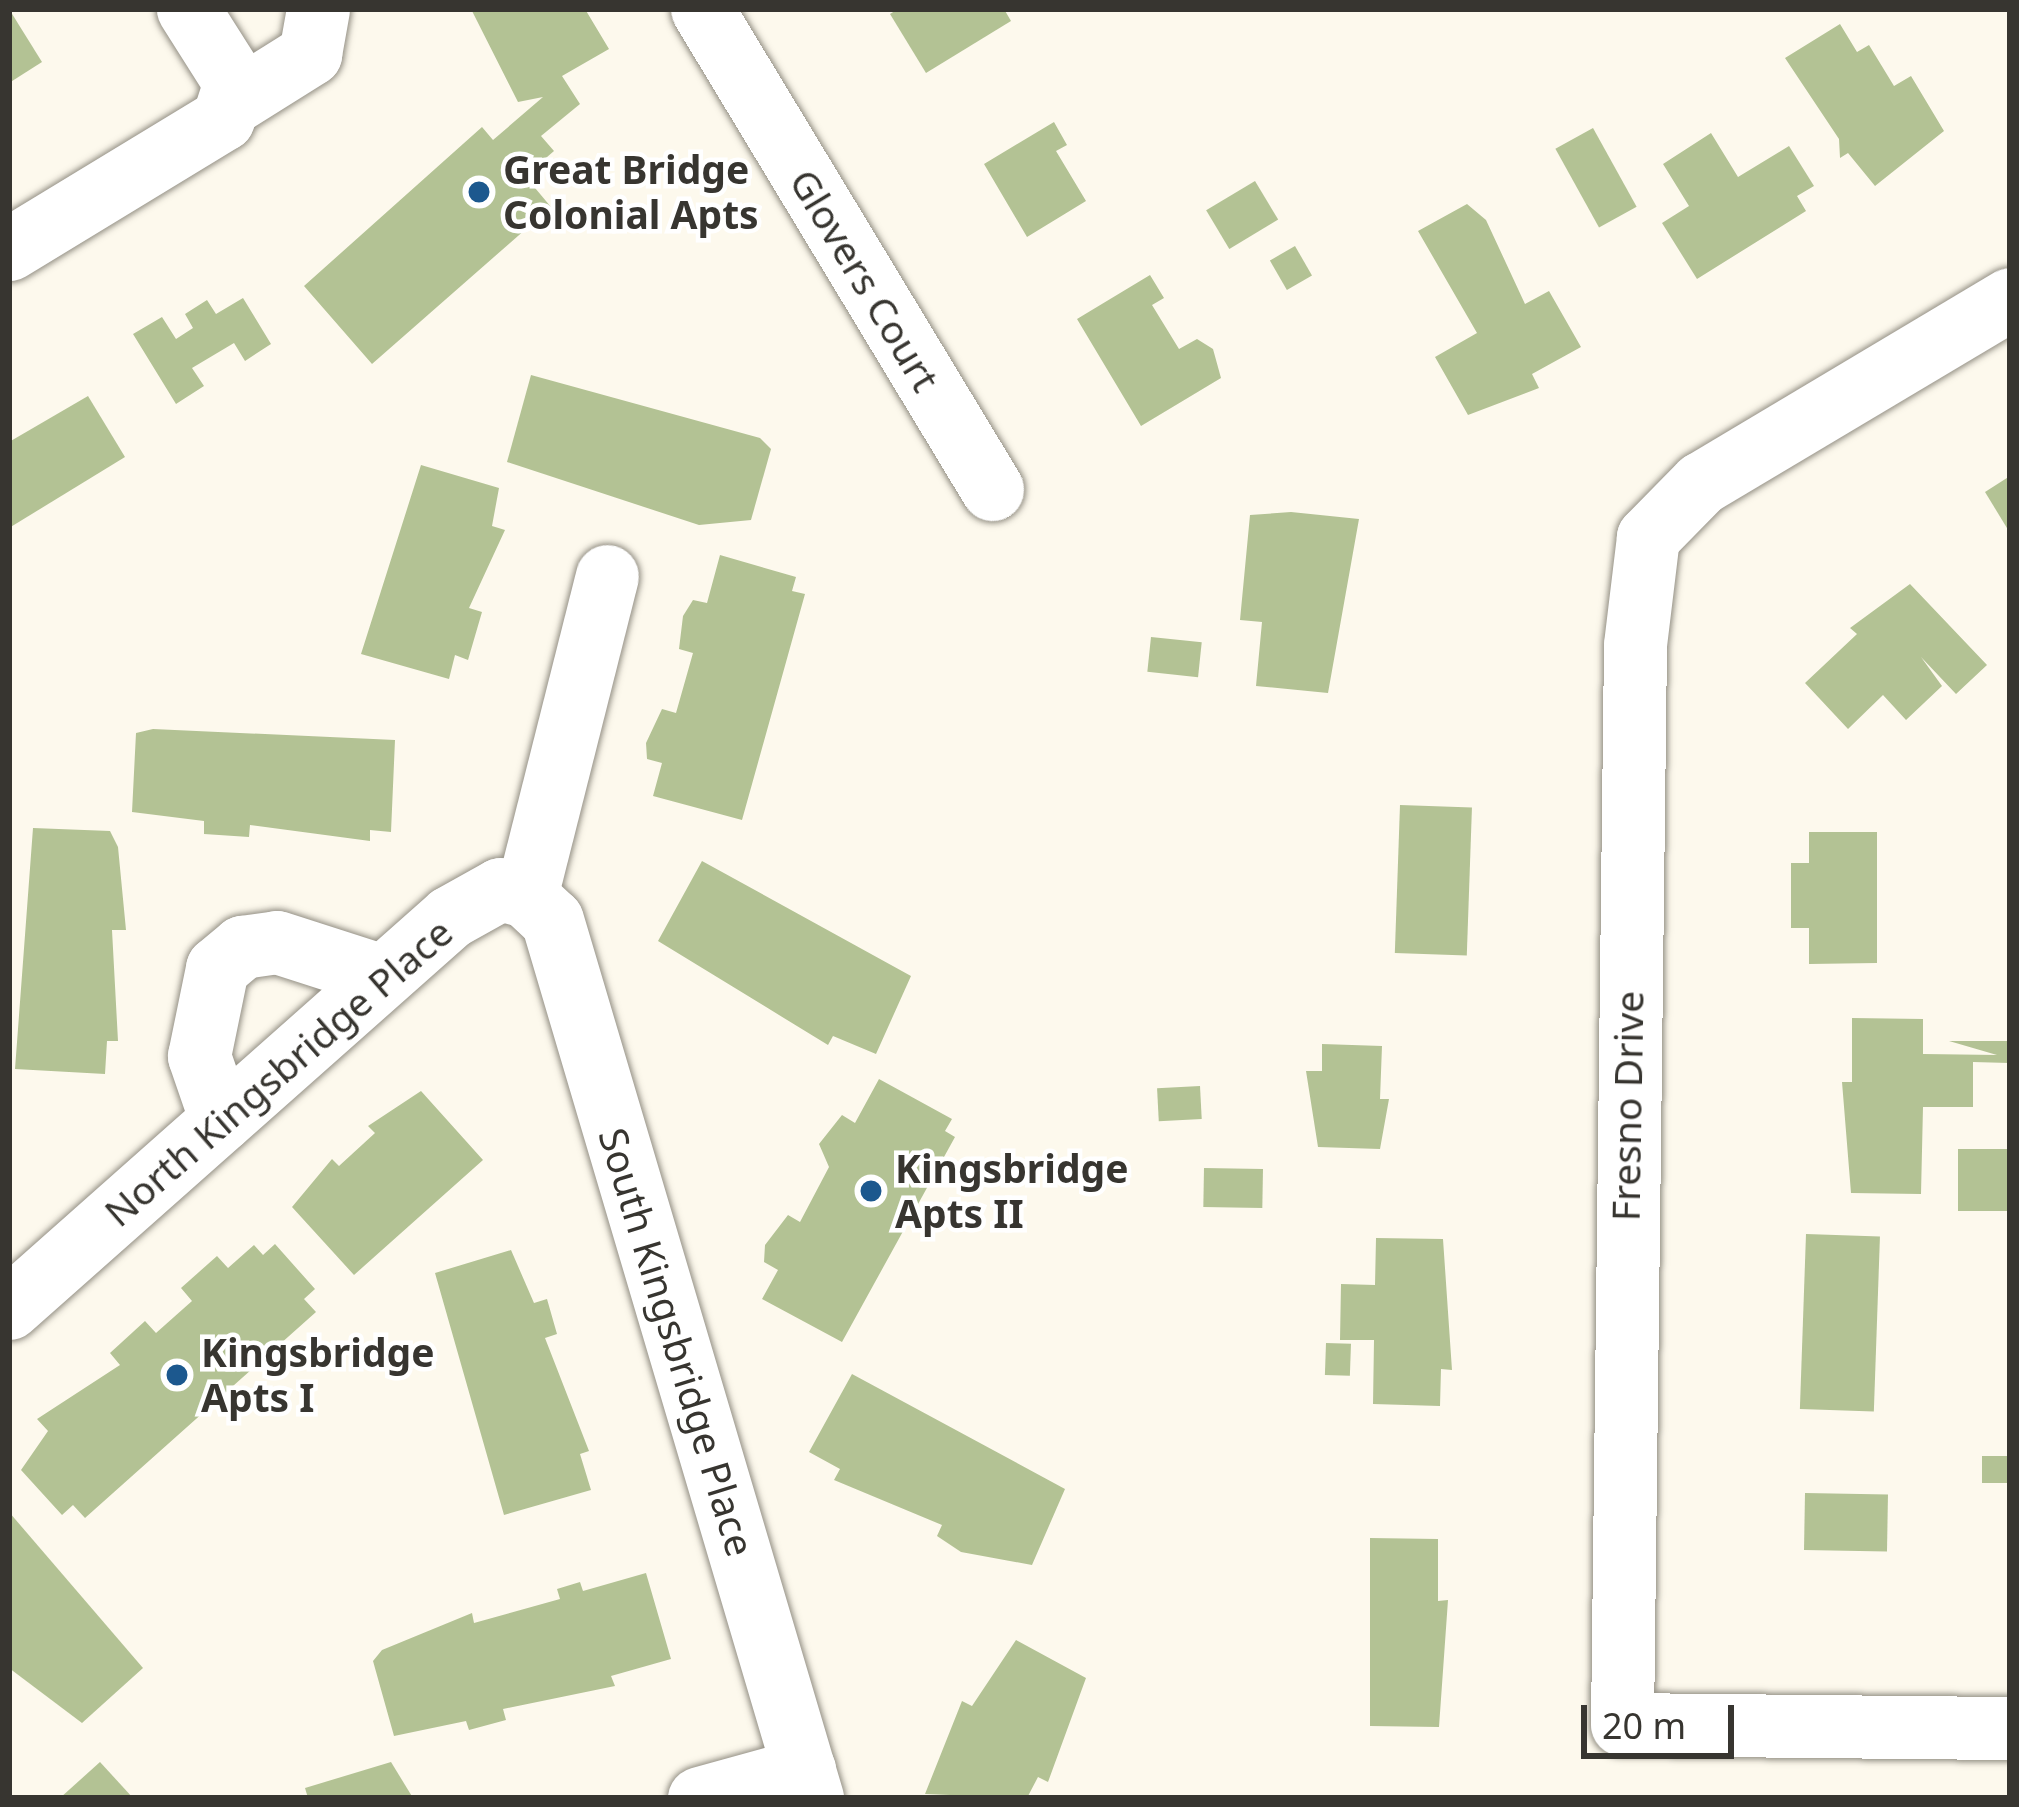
<!DOCTYPE html>
<style>
body{margin:0}
#map{position:relative;width:2019px;height:1807px;overflow:hidden;background:#fdf9ed;font-family:"Noto Sans",sans-serif}
div>[style]{position:absolute}
.building>*{inset:0;background:#b3c294;transform-origin:0 0}
.roads{filter:drop-shadow(0 0 3px #949085) drop-shadow(0 0 3px #949085)}
.minor>*{height:63px;margin:-31.5px;padding:0 31.5px;transform-origin:31.5px;border-radius:31.5px;background:#fff}
.dots>*{width:33px;height:33px;translate:-50% -50%;box-sizing:border-box;border:6px solid #fff;border-radius:50%}
span{translate:-50% -50%;white-space:nowrap;text-align:center;line-height:1.15;-webkit-text-stroke:9px #fff;paint-order:stroke}
.poi-label{font-size:39px;color:#373530;font-weight:700}
.left{translate:0 -50%;text-align:left}
.street-label{font-size:39px;color:#373530}
.frame{position:absolute;inset:0;border:12px solid #373530;pointer-events:none}
.scale{position:absolute;left:1581px;top:1705px;width:153px;height:54px;box-sizing:border-box;border:6px solid #373530;border-top:0;padding-left:15px;font-size:36px;line-height:42px;white-space:nowrap;color:#373530;-webkit-text-stroke:9px #fff;paint-order:stroke}
</style>
<div id="map">
<div class="building">
<div style="clip-path:polygon(9px 9px,42px 62px,9px 83px)"></div>
<div style="clip-path:polygon(471px 9px,585px 9px,609px 49px,562px 76px,580px 104px,541px 136px,554px 151px,525px 176px,551px 207px,372px 364px,304px 286px,482px 127px,493px 140px,543px 97px,518px 102px)"></div>
<div style="clip-path:polygon(898px 9px,1004px 9px,1011px 21px,926px 73px,890px 14px)"></div>
<div style="clip-path:polygon(1840px 24px,1857px 52px,1869px 45px,1894px 86px,1911px 76px,1944px 131px,1875px 186px,1848px 153px,1840px 158px,1839px 139px,1785px 58px)"></div>
<div style="clip-path:polygon(1054px 122px,1067px 145px,1056px 151px,1086px 201px,1027px 237px,984px 164px)"></div>
<div style="left:1593px;top:128px;width:90px;height:43px;rotate:61deg"></div>
<div style="clip-path:polygon(1711px 133px,1738px 177px,1789px 146px,1814px 186px,1797px 196px,1806px 211px,1697px 279px,1662px 223px,1689px 206px,1663px 164px)"></div>
<div style="left:1255px;top:181px;width:45px;height:57px;rotate:59deg"></div>
<div style="clip-path:polygon(1467px 204px,1486px 220px,1525px 304px,1549px 291px,1581px 347px,1532px 374px,1539px 388px,1468px 415px,1435px 357px,1477px 333px,1418px 231px)"></div>
<div style="left:1295px;top:246px;width:34px;height:29px;rotate:60deg"></div>
<div style="clip-path:polygon(1150px 275px,1164px 298px,1152px 305px,1179px 349px,1197px 339px,1213px 349px,1221px 378px,1141px 426px,1077px 319px)"></div>
<div style="clip-path:polygon(243px 298px,271px 344px,245px 361px,234px 343px,192px 368px,204px 386px,176px 404px,133px 334px,162px 317px,176px 339px,193px 328px,185px 314px,207px 300px,216px 314px)"></div>
<div style="clip-path:polygon(531px 375px,760px 438px,771px 449px,751px 520px,699px 525px,507px 462px)"></div>
<div style="clip-path:polygon(88px 396px,125px 457px,9px 528px,9px 442px)"></div>
<div style="clip-path:polygon(421px 465px,499px 488px,492px 526px,505px 530px,469px 608px,482px 612px,468px 660px,455px 655px,449px 679px,361px 654px)"></div>
<div style="clip-path:polygon(2010px 476px,2010px 533px,1985px 492px)"></div>
<div style="clip-path:polygon(1291px 512px,1359px 519px,1328px 693px,1256px 686px,1262px 622px,1240px 620px,1250px 515px)"></div>
<div style="clip-path:polygon(720px 555px,796px 577px,792px 591px,805px 594px,742px 820px,653px 796px,662px 763px,647px 759px,646px 743px,662px 709px,676px 713px,693px 653px,679px 649px,683px 616px,693px 600px,707px 603px)"></div>
<div style="clip-path:polygon(1910px 584px,1987px 665px,1956px 694px,1921px 657px,1942px 686px,1906px 720px,1883px 695px,1848px 729px,1805px 683px,1857px 634px,1850px 628px)"></div>
<div style="left:1151px;top:637px;width:51px;height:35px;rotate:6deg"></div>
<div style="clip-path:polygon(153px 729px,395px 740px,391px 832px,370px 830px,370px 841px,250px 825px,249px 837px,204px 834px,204px 821px,132px 812px,136px 733px)"></div>
<div style="left:1400px;top:805px;width:72px;height:148px;rotate:2deg"></div>
<div style="clip-path:polygon(33px 828px,110px 831px,118px 847px,126px 930px,112px 930px,118px 1041px,107px 1041px,105px 1074px,15px 1069px)"></div>
<div style="clip-path:polygon(1809px 832px,1877px 832px,1877px 963px,1809px 964px,1809px 928px,1791px 928px,1791px 863px,1809px 863px)"></div>
<div style="clip-path:polygon(702px 861px,911px 976px,876px 1054px,833px 1036px,828px 1045px,658px 941px)"></div>
<div style="clip-path:polygon(1852px 1018px,1923px 1019px,1923px 1054px,1997px 1055px,1949px 1041px,2009px 1041px,2009px 1063px,1973px 1062px,1973px 1107px,1923px 1107px,1921px 1194px,1851px 1193px,1842px 1082px,1852px 1082px)"></div>
<div style="clip-path:polygon(1322px 1044px,1382px 1046px,1380px 1099px,1389px 1099px,1380px 1149px,1318px 1147px,1306px 1071px,1322px 1071px)"></div>
<div style="clip-path:polygon(879px 1079px,952px 1119px,945px 1131px,955px 1137px,842px 1342px,762px 1299px,778px 1270px,764px 1262px,765px 1245px,788px 1215px,800px 1222px,829px 1167px,819px 1144px,842px 1115px,855px 1123px)"></div>
<div style="left:1200px;top:1086px;width:33px;height:43px;rotate:87deg"></div>
<div style="clip-path:polygon(421px 1091px,483px 1160px,354px 1275px,292px 1207px,332px 1159px,339px 1166px,375px 1133px,368px 1126px)"></div>
<div style="left:1958px;top:1149px;width:52px;height:62px"></div>
<div style="left:1204px;top:1168px;width:59px;height:39px;rotate:1deg"></div>
<div style="left:1806px;top:1234px;width:74px;height:175px;rotate:2deg"></div>
<div style="clip-path:polygon(1376px 1238px,1443px 1239px,1452px 1370px,1441px 1369px,1440px 1406px,1373px 1404px,1374px 1340px,1340px 1340px,1341px 1284px,1375px 1285px)"></div>
<div style="clip-path:polygon(275px 1244px,315px 1289px,304px 1299px,316px 1312px,85px 1518px,73px 1505px,62px 1515px,21px 1470px,48px 1431px,37px 1419px,120px 1365px,110px 1353px,145px 1321px,156px 1333px,192px 1301px,181px 1288px,217px 1256px,228px 1268px,254px 1245px,263px 1255px)"></div>
<div style="clip-path:polygon(511px 1250px,534px 1303px,547px 1299px,557px 1334px,545px 1338px,589px 1451px,580px 1454px,591px 1490px,504px 1515px,435px 1273px)"></div>
<div style="left:1326px;top:1343px;width:25px;height:32px;rotate:2deg"></div>
<div style="clip-path:polygon(852px 1374px,1065px 1489px,1032px 1565px,961px 1552px,937px 1536px,942px 1525px,834px 1480px,840px 1469px,809px 1452px)"></div>
<div style="left:1982px;top:1456px;width:28px;height:27px"></div>
<div style="left:1805px;top:1493px;width:83px;height:57px;rotate:1deg"></div>
<div style="clip-path:polygon(9px 1512px,143px 1668px,82px 1723px,9px 1668px)"></div>
<div style="clip-path:polygon(1370px 1538px,1438px 1539px,1438px 1601px,1448px 1600px,1439px 1727px,1370px 1726px)"></div>
<div style="clip-path:polygon(646px 1573px,671px 1659px,611px 1676px,615px 1686px,503px 1709px,506px 1720px,469px 1730px,466px 1721px,394px 1736px,373px 1661px,382px 1650px,472px 1613px,474px 1623px,560px 1599px,557px 1589px,580px 1582px,583px 1591px)"></div>
<div style="clip-path:polygon(1016px 1640px,1086px 1678px,1048px 1782px,1038px 1777px,1027px 1798px,925px 1794px,962px 1701px,972px 1706px)"></div>
<div style="clip-path:polygon(100px 1762px,133px 1798px,60px 1798px)"></div>
<div style="clip-path:polygon(391px 1762px,413px 1798px,308px 1798px,305px 1788px)"></div>
</div>
<div class="roads">
<div class="minor">
<div style="left:702px;top:9px;width:561px;rotate:58.86deg"></div>
<div style="left:235px;top:101px;width:89px;rotate:-32.1deg"></div>
<div style="left:310px;top:54px;width:46px;rotate:-79.9deg"></div>
<div style="left:9px;top:249px;width:250px;rotate:-31.3deg"></div>
<div style="left:223px;top:119px;width:38px;rotate:-72deg"></div>
<div style="left:235px;top:83px;width:88px;rotate:-122.4deg"></div>
<div style="left:2010px;top:299px;width:360px;rotate:149.2deg"></div>
<div style="left:1701px;top:483px;width:76px;rotate:134.5deg"></div>
<div style="left:1648px;top:537px;width:109px;rotate:96.9deg"></div>
<div style="left:1635px;top:645px;width:1079px;rotate:90.69deg"></div>
<div style="left:1622px;top:1724px;width:388px;rotate:0.6deg"></div>
<div style="left:526px;top:896px;width:330px;rotate:-75.8deg"></div>
<div style="left:221px;top:1120px;width:68px;rotate:-109deg"></div>
<div style="left:199px;top:1056px;width:90px;rotate:-78.4deg"></div>
<div style="left:217px;top:968px;width:33px;rotate:-40deg"></div>
<div style="left:242px;top:947px;width:35px;rotate:-8deg"></div>
<div style="left:277px;top:942px;width:111px;rotate:17.8deg"></div>
<div style="left:9px;top:1308px;width:589px;rotate:-41.56deg"></div>
<div style="left:450px;top:917px;width:57px;rotate:-29.2deg"></div>
<div style="left:500px;top:889px;width:27px;rotate:15deg"></div>
<div style="left:526px;top:896px;width:35px;rotate:43deg"></div>
<div style="left:552px;top:920px;width:916px;rotate:73.5deg"></div>
<div style="left:699px;top:1798px;width:109px;rotate:-15.4deg"></div>
</div>
</div>
<div class="dots">
<div style="left:479px;top:192px;background:#1c588e"></div>
<div style="left:871px;top:1191px;background:#1c588e"></div>
<div style="left:177px;top:1375px;background:#1c588e"></div>
</div>
<div class="poi-label">
<span class="left" style="left:503px;top:192px">Great Bridge<br>Colonial Apts</span>
<span class="left" style="left:895px;top:1191px">Kingsbridge<br>Apts II</span>
<span class="left" style="left:201px;top:1375px">Kingsbridge<br>Apts I</span>
</div>
<div class="street-label">
<span style="left:865px;top:280px;rotate:59deg">Glovers Court</span>
<span style="left:278px;top:1072px;rotate:-41deg">North Kingsbridge Place</span>
<span style="left:1627px;top:1106px;rotate:-89deg">Fresno Drive</span>
<span style="left:677px;top:1342px;rotate:73deg">South Kingsbridge Place</span>
</div>
<div class="frame"></div>
<div class="scale">20 m</div>
</div>
